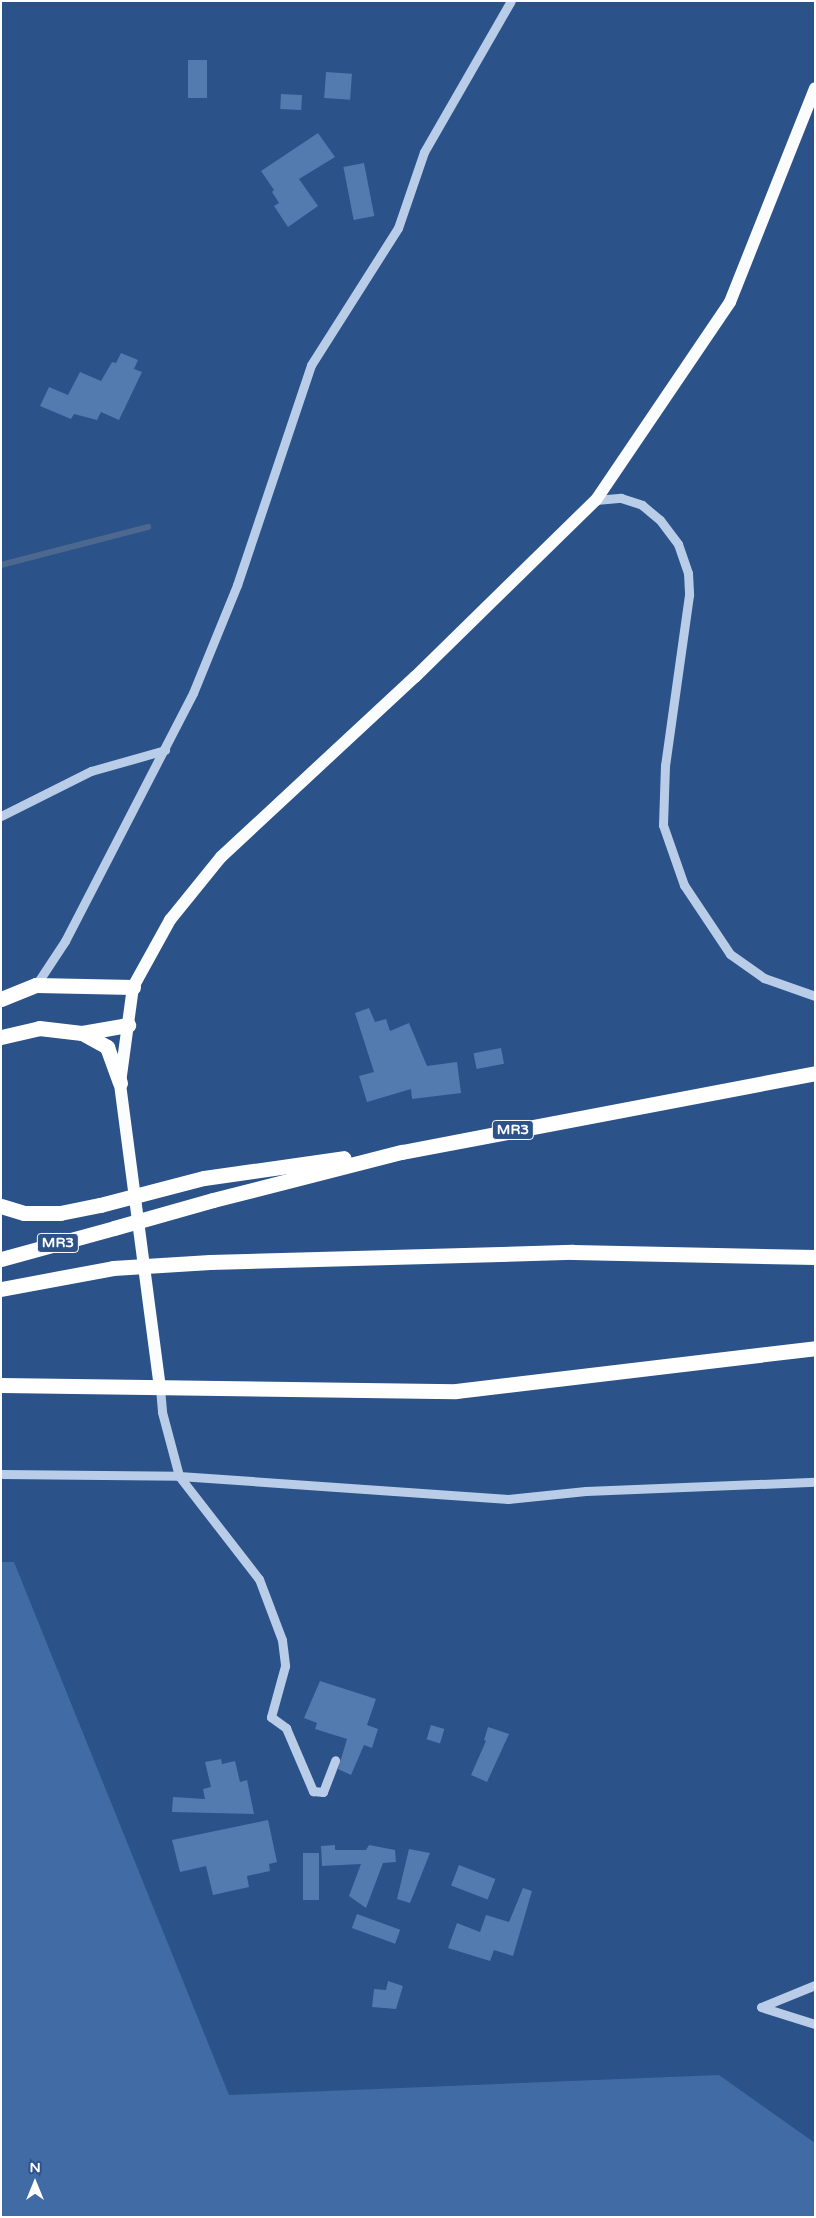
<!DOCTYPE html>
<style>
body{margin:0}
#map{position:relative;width:816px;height:2218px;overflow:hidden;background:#2b5289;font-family:"Varela Round",sans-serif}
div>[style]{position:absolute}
.green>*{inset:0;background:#406ba5}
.stream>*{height:5.5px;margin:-2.75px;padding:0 2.75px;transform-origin:2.75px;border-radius:2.75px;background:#4d688f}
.building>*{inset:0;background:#537bb0;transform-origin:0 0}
.minor>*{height:9px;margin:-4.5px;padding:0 4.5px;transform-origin:4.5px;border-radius:4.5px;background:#b9cde8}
.major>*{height:12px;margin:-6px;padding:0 6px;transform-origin:6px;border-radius:6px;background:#fafcfe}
.highway>*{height:15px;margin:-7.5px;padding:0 7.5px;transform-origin:7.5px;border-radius:7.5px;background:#fff}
.highway-bridge>*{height:15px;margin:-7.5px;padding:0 7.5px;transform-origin:7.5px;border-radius:7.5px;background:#fff}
span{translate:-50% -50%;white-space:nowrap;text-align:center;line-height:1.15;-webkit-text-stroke:5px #2b5289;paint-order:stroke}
.shield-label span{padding:1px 4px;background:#2b5289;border:1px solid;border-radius:4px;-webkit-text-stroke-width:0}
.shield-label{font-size:14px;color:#fff;font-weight:700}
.frame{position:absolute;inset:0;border:2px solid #fff;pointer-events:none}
.north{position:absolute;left:10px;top:2158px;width:50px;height:50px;-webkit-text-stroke:4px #2b5289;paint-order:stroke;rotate:0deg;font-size:14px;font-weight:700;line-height:20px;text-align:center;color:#fff}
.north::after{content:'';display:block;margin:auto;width:18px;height:22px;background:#fff;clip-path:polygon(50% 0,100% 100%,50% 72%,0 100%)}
</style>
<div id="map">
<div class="green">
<div style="clip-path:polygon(1px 1562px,14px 1562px,229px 2095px,719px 2075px,815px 2143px,815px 2217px,1px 2217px)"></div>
</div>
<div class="stream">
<div style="left:1px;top:565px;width:152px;rotate:-14.5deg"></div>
</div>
<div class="building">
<div style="left:188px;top:60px;width:19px;height:38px"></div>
<div style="left:326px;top:72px;width:26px;height:26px;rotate:4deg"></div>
<div style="left:281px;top:94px;width:21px;height:15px;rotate:3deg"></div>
<div style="clip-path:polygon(318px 133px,335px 157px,299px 179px,318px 206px,288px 227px,274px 206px,279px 203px,272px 192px,274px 190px,261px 171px)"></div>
<div style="left:364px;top:163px;width:54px;height:21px;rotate:79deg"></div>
<div style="clip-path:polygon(121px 353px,138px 360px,134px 369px,142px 372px,119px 420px,101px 412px,97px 420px,74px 414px,71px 419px,40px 406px,49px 387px,68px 395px,80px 372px,101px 381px,112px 362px,116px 363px)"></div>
<div style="clip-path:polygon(369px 1008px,375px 1022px,386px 1019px,390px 1031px,409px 1023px,427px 1066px,457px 1062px,461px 1093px,412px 1099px,411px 1089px,367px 1102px,359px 1076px,374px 1072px,355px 1013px)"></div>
<div style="left:501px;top:1048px;width:16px;height:28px;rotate:79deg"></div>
<div style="clip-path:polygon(320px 1681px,376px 1699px,367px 1725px,378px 1729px,372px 1748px,364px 1745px,351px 1775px,338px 1769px,347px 1739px,315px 1729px,317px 1723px,304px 1718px)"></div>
<div style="left:431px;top:1725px;width:14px;height:15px;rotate:17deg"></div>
<div style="clip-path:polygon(488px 1727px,509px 1734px,487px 1782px,471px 1775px,486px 1741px,484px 1740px)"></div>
<div style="clip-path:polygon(221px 1759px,222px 1764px,235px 1761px,240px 1782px,247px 1780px,254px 1814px,172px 1812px,173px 1797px,205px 1799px,203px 1789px,211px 1787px,205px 1762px)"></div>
<div style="clip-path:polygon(268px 1820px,277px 1862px,269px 1864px,270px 1871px,247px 1876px,249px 1887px,213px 1895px,206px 1866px,180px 1872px,172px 1840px)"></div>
<div style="clip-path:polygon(335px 1845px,335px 1850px,366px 1850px,369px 1845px,395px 1850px,396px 1862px,383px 1863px,366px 1908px,349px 1896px,361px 1864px,322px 1866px,321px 1846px)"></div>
<div style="clip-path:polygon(409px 1849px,430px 1853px,410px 1903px,397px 1899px)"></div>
<div style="left:303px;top:1853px;width:16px;height:47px"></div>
<div style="left:459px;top:1865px;width:39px;height:22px;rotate:21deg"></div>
<div style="clip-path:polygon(523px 1888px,532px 1891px,513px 1956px,494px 1950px,490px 1961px,448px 1948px,457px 1923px,480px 1932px,486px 1915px,509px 1922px)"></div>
<div style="left:357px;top:1914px;width:46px;height:15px;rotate:20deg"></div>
<div style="clip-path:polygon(388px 1981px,403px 1986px,396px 2009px,372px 2007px,374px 1989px,386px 1990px)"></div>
</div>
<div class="minor">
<div style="left:596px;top:500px;width:25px;rotate:-5deg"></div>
<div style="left:621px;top:498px;width:22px;rotate:18deg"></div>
<div style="left:642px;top:505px;width:23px;rotate:40deg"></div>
<div style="left:660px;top:520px;width:30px;rotate:53deg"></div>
<div style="left:678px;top:544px;width:31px;rotate:71deg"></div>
<div style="left:688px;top:573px;width:22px;rotate:87deg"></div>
<div style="left:689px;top:595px;width:172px;rotate:98deg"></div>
<div style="left:665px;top:765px;width:60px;rotate:91.9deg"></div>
<div style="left:663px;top:825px;width:64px;rotate:70.7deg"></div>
<div style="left:684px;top:885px;width:83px;rotate:56.3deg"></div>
<div style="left:730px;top:954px;width:42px;rotate:35.2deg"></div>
<div style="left:764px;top:978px;width:54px;rotate:19.4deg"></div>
<div style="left:1px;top:816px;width:101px;rotate:-26.6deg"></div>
<div style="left:91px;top:771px;width:77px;rotate:-15.8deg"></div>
<div style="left:36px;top:985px;width:53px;rotate:-56.6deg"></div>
<div style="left:65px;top:941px;width:279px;rotate:-62.7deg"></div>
<div style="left:193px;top:693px;width:117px;rotate:-67.8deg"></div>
<div style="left:237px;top:585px;width:232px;rotate:-71.4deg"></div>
<div style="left:311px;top:365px;width:162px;rotate:-57.6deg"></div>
<div style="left:398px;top:228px;width:80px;rotate:-71.1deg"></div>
<div style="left:424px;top:152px;width:174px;rotate:-60.1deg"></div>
<div style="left:160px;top:1388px;width:24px;rotate:85deg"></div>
<div style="left:162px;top:1412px;width:66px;rotate:75.1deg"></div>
<div style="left:179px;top:1476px;width:130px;rotate:52.2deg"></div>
<div style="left:259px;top:1579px;width:65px;rotate:69.3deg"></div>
<div style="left:282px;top:1640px;width:26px;rotate:83deg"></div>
<div style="left:285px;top:1666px;width:53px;rotate:105.4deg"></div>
<div style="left:271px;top:1717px;width:19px;rotate:36deg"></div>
<div style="left:286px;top:1728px;width:69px;rotate:66.8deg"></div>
<div style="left:313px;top:1791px;width:10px;rotate:6deg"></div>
<div style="left:323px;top:1792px;width:34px;rotate:-69deg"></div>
<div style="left:1px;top:1474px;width:178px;rotate:0.6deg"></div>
<div style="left:179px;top:1476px;width:330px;rotate:4deg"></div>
<div style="left:508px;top:1499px;width:78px;rotate:-5.9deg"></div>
<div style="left:586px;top:1491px;width:229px;rotate:-2.3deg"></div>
<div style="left:815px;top:1985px;width:58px;rotate:157.8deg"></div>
<div style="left:761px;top:2007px;width:57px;rotate:17.5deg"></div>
</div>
<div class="major">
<div style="left:160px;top:1388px;width:308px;rotate:-97.5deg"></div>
<div style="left:120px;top:1083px;width:97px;rotate:-82.3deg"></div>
<div style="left:133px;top:987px;width:77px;rotate:-61.1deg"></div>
<div style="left:170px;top:920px;width:81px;rotate:-51deg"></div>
<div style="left:221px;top:857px;width:265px;rotate:-42.9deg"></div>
<div style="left:415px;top:677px;width:253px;rotate:-44.4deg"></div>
<div style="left:596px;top:500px;width:239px;rotate:-55.9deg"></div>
<div style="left:730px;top:302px;width:230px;rotate:-68.3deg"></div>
</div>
<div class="highway">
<div style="left:1px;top:999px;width:38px;rotate:-22deg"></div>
<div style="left:36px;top:985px;width:97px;rotate:1.2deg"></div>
<div style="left:82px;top:1033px;width:47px;rotate:-9.9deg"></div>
<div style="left:1px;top:1037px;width:39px;rotate:-13deg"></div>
<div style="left:39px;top:1028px;width:43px;rotate:6.6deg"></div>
<div style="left:82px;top:1033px;width:29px;rotate:29deg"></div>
<div style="left:107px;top:1047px;width:38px;rotate:70deg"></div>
<div style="left:204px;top:1178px;width:141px;rotate:-8.1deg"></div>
<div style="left:213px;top:1200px;width:195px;rotate:-14.3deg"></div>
<div style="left:402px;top:1152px;width:420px;rotate:-10.8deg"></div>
<div style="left:1px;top:1206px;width:24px;rotate:17deg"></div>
<div style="left:24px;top:1213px;width:36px"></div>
<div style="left:60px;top:1213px;width:41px;rotate:-11.3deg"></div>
<div style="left:1px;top:1259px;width:117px;rotate:-15.3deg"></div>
<div style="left:210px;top:1262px;width:363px;rotate:-1.6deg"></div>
<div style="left:573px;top:1252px;width:242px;rotate:1.2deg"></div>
<div style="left:1px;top:1289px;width:114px;rotate:-10.6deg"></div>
<div style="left:1px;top:1385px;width:455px;rotate:0.8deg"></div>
<div style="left:456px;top:1391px;width:362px;rotate:-6.8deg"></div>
</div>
<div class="highway-bridge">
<div style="left:100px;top:1205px;width:107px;rotate:-14.6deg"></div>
<div style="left:114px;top:1228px;width:103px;rotate:-15.8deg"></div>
<div style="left:113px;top:1268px;width:97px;rotate:-3.5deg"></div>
</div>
<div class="shield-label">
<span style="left:513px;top:1130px">MR3</span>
<span style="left:58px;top:1243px">MR3</span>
</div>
<div class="frame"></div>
<div class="north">N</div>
</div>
